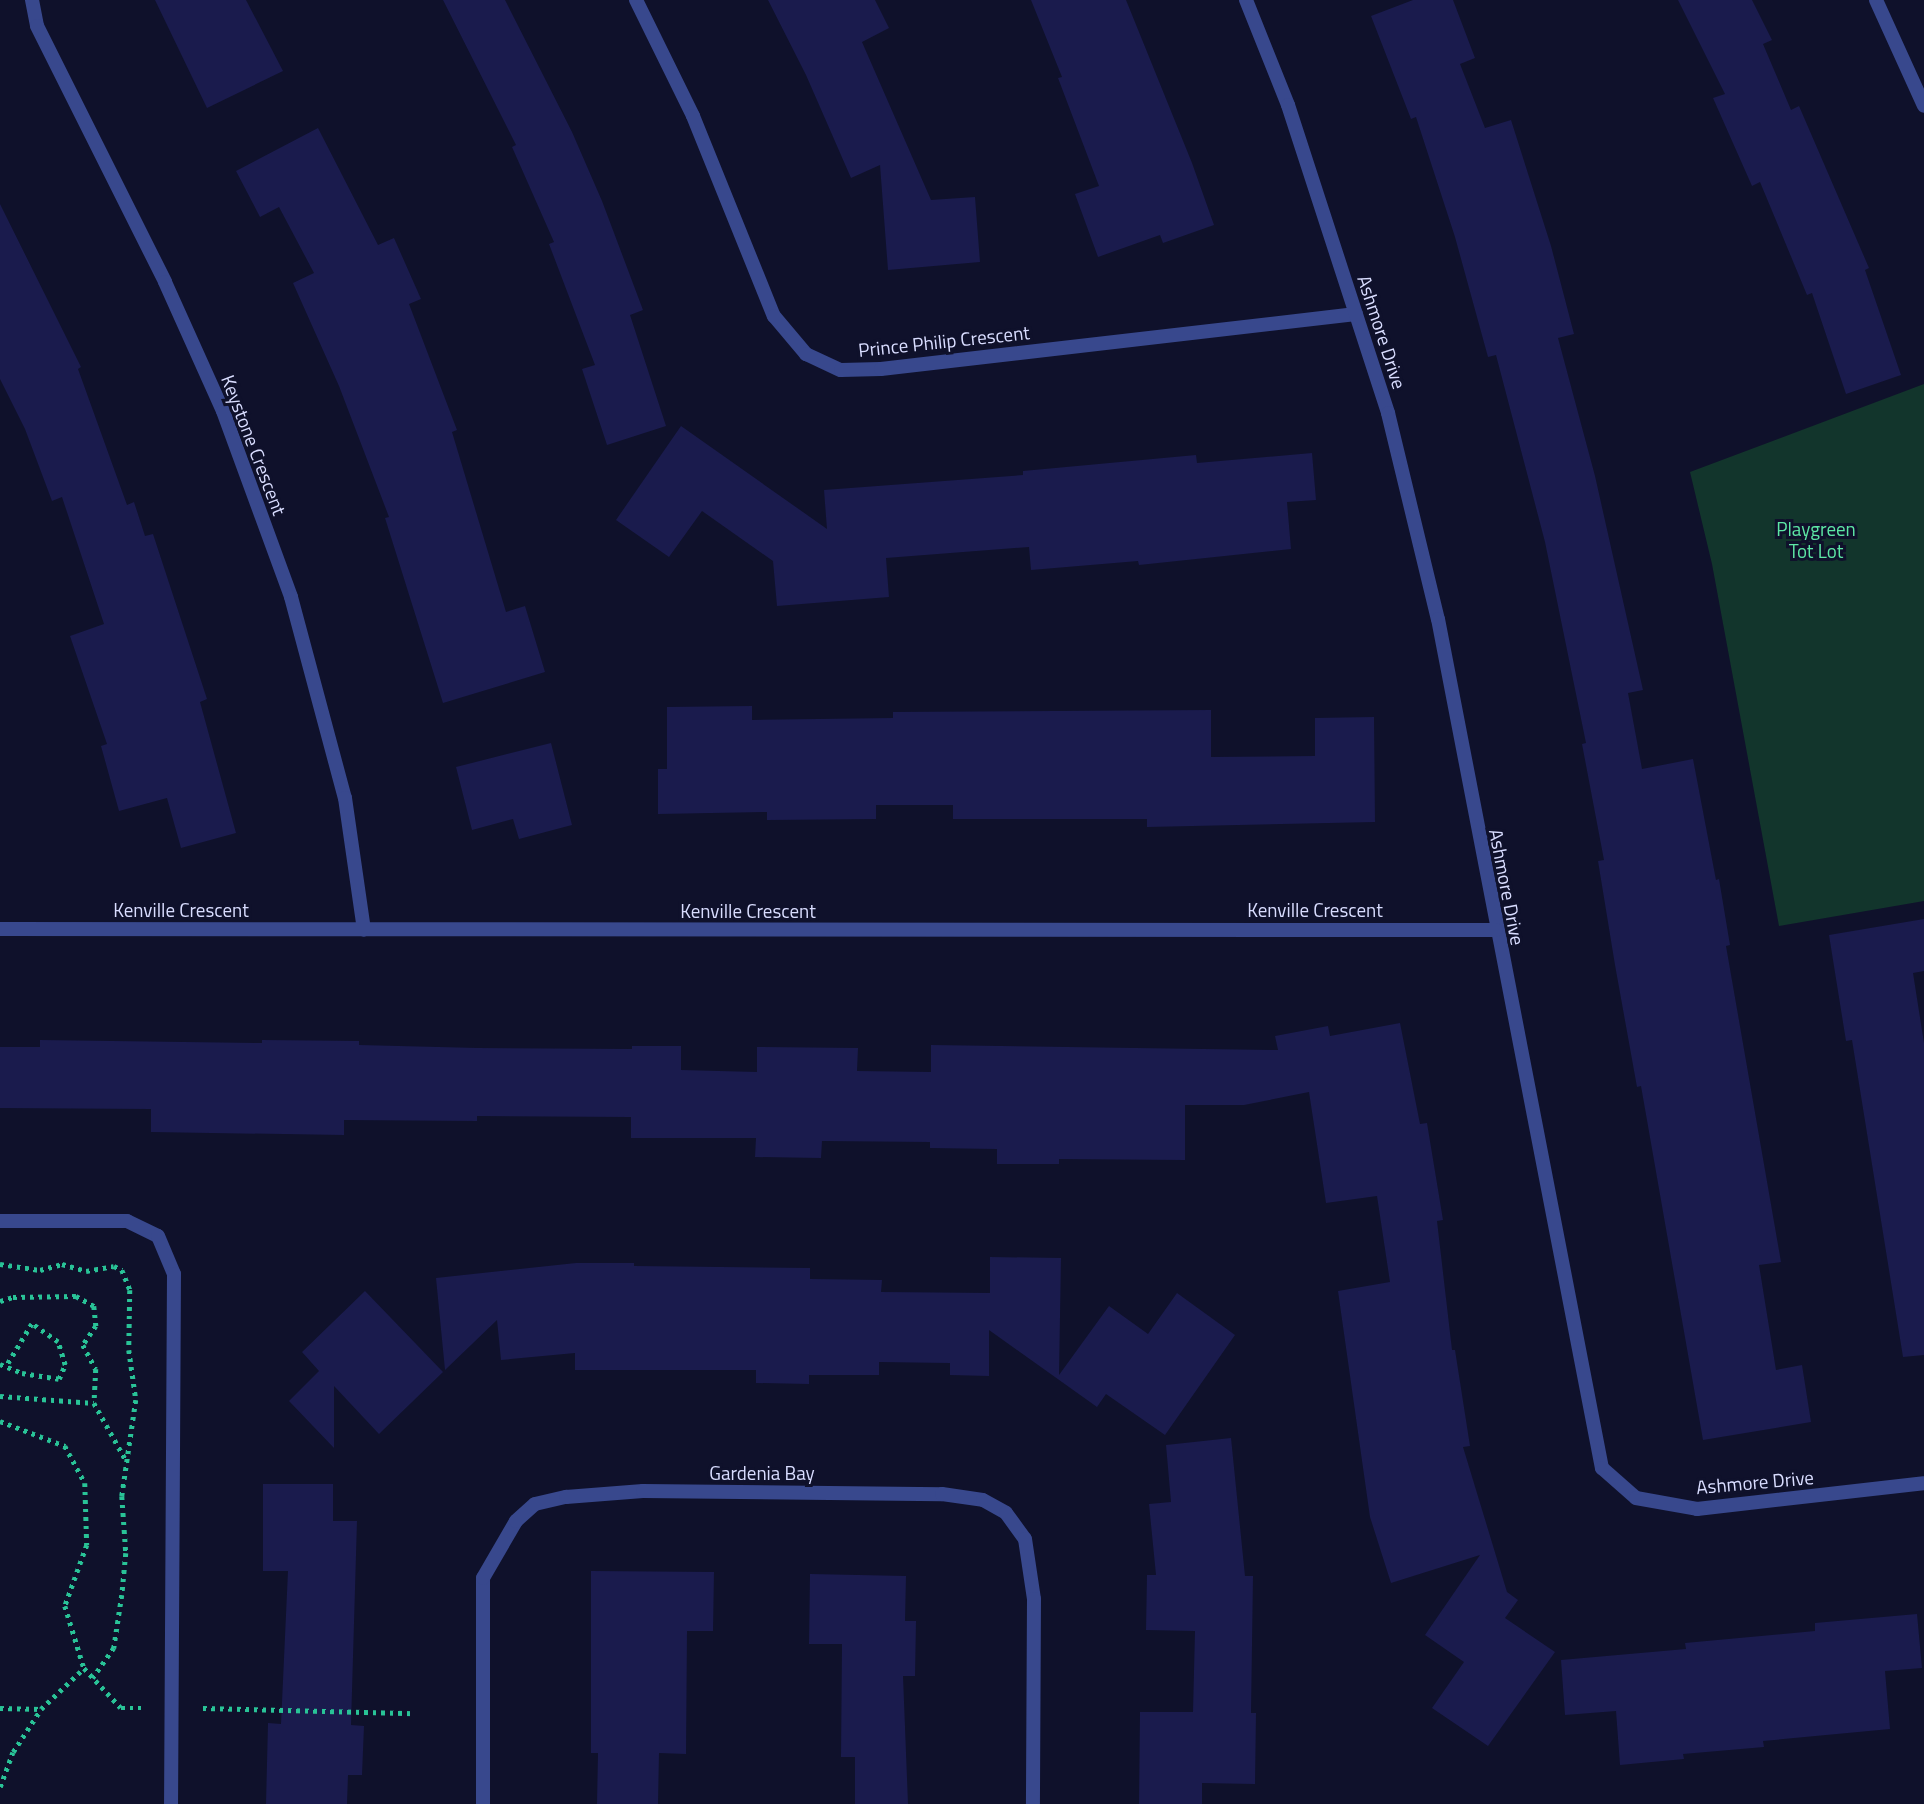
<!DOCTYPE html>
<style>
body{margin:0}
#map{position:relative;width:1924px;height:1804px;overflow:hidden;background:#0f112b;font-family:"Titillium Web",sans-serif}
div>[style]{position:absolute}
.green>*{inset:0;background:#12352c}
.building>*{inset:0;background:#1a1b4d}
.path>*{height:4.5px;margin-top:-2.25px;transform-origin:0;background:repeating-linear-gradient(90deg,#29c397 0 3.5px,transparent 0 8.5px)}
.service>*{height:14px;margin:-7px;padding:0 7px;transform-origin:7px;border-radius:7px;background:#38488d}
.minor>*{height:14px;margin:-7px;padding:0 7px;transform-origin:7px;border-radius:7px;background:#38488d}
span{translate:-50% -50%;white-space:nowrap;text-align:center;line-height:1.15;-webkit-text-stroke:6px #0f112b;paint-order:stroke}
.street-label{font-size:19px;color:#d9ddff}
.park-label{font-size:19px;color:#5de7a5}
</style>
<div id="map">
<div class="green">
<div style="clip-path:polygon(1924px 384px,1924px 901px,1779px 926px,1712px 564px,1690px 472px)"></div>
</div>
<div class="building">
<div style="clip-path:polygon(155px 0,246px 0,283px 71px,207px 108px)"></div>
<div style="clip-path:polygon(443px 0,505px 0,572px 132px,602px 201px,643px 310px,630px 315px,666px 426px,607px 445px,582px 369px,595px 365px,549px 244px,554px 242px,512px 147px,516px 145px)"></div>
<div style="clip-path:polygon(768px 0,875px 0,889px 28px,862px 42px,931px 200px,975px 197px,980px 262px,888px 270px,880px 165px,851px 178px,806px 75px)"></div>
<div style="clip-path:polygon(1031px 0,1126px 0,1192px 163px,1214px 225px,1163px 243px,1160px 235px,1098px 257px,1075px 194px,1099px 186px,1058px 78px,1062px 77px)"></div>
<div style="clip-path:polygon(1413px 0,1453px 0,1475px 58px,1460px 64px,1485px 128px,1511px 120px,1551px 246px,1574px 334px,1558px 338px,1595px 476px,1643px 690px,1628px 693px,1642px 769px,1693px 759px,1716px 880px,1719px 879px,1730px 945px,1726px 946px,1781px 1262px,1759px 1265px,1776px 1370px,1802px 1365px,1811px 1422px,1703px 1440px,1641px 1086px,1637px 1087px,1615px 965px,1598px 861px,1604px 860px,1582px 744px,1586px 743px,1545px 542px,1496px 355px,1488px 357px,1455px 237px,1416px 117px,1411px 119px,1371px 16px)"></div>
<div style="clip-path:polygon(1678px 0,1752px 0,1772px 40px,1763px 44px,1791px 110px,1799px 106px,1869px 268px,1865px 270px,1901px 375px,1846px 394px,1812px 293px,1807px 295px,1760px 182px,1752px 186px,1713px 98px,1725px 94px)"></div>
<div style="clip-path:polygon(318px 128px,378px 245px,394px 238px,421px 299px,409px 304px,457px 430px,452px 432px,506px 612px,525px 606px,545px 672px,443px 703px,385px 518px,389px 517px,339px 386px,293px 283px,314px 273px,279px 207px,260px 217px,236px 171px)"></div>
<div style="clip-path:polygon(0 204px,81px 367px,78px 369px,127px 505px,134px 502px,145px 536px,153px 534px,207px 699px,200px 702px,236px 833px,181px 848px,167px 798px,119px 811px,101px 746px,107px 744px,70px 636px,104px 624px,62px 497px,52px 501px,25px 429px,0 379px)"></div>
<div style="clip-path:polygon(681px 426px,827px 529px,824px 490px,1023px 475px,1023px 471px,1196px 455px,1197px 463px,1312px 453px,1316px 500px,1287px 502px,1291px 549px,1139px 565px,1138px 561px,1031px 570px,1029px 547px,886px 558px,889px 597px,777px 606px,773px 561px,702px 511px,669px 557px,616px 520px)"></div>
<div style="clip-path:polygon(752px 706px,752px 720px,893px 718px,893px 712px,1211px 710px,1211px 757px,1315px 756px,1315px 718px,1374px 717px,1375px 822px,1147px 827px,1147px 819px,953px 819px,953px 805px,876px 805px,876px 819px,767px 820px,767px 812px,658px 814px,658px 769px,667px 769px,667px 707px)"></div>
<div style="clip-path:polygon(551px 743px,572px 825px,519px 839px,513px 819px,472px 830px,456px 767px)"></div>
<div style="clip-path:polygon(1924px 919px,1924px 971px,1913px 973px,1924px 1043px,1924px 1355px,1903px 1357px,1852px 1040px,1846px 1041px,1829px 935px)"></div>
<div style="clip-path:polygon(1400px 1023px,1420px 1124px,1427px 1123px,1443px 1220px,1437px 1221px,1452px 1350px,1455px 1350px,1470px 1446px,1463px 1447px,1507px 1592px,1518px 1600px,1505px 1618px,1555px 1652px,1488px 1746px,1432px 1708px,1464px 1662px,1425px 1635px,1480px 1555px,1391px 1583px,1370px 1517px,1338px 1291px,1390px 1282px,1377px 1196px,1326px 1203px,1309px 1092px,1244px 1105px,1185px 1105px,1185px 1160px,1059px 1159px,1059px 1164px,997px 1164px,997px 1149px,930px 1148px,930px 1142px,822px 1141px,821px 1158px,755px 1157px,756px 1138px,631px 1138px,631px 1117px,477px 1116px,477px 1121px,344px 1120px,344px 1135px,151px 1132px,151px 1109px,0 1108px,0 1047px,40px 1047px,40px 1040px,262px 1043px,262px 1040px,359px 1041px,359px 1045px,478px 1048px,632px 1049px,632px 1046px,681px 1046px,681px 1070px,757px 1072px,757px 1047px,858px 1048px,857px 1071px,931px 1072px,931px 1045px,1278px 1050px,1275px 1036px,1328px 1026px,1330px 1036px)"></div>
<div style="clip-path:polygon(990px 1257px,1061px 1258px,1059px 1375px,1109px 1306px,1148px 1334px,1177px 1293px,1235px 1335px,1165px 1435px,1106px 1394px,1097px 1407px,989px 1330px,989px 1376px,950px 1375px,950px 1363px,879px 1362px,879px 1375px,809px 1375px,809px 1384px,756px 1383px,756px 1370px,575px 1370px,575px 1353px,501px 1360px,497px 1320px,445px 1370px,436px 1278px,576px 1263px,634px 1263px,634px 1266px,810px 1268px,810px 1279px,882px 1280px,881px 1292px,990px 1293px)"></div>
<div style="clip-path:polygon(365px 1291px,443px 1372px,379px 1434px,334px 1386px,334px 1448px,289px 1401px,319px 1371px,302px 1352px)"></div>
<div style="clip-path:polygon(1231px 1438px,1245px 1576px,1253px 1576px,1251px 1713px,1256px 1713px,1255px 1784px,1202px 1783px,1202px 1804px,1139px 1804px,1140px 1712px,1193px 1712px,1195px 1631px,1146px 1630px,1147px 1575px,1156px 1575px,1149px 1504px,1171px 1502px,1166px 1445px)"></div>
<div style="clip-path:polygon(263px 1484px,333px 1484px,333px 1521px,357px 1521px,351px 1725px,364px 1726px,362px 1775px,348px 1775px,347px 1804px,266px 1804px,268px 1723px,281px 1724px,288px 1571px,263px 1571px)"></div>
<div style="clip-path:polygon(591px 1571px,714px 1572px,713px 1631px,687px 1631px,686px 1754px,659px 1753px,658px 1804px,597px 1804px,598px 1753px,591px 1753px)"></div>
<div style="clip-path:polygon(810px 1574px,906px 1576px,905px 1621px,916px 1621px,915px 1676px,903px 1676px,908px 1804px,855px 1804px,855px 1757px,841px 1757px,842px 1644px,809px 1644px)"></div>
<div style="clip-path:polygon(1917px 1614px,1922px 1668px,1885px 1671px,1890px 1729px,1763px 1741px,1764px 1747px,1683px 1754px,1684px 1759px,1620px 1765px,1616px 1711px,1565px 1715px,1561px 1660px,1686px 1649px,1685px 1643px,1815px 1631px,1815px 1623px)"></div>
</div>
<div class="path">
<div style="left:0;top:1264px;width:40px;rotate:8.5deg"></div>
<div style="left:40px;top:1270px;width:23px;rotate:-15deg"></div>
<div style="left:62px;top:1264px;width:25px;rotate:16deg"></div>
<div style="left:86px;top:1271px;width:28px;rotate:-10deg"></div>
<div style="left:114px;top:1266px;width:9px;rotate:27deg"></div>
<div style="left:122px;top:1270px;width:22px;rotate:68deg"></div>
<div style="left:130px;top:1290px;width:60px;rotate:91deg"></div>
<div style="left:129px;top:1350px;width:50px;rotate:82deg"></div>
<div style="left:136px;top:1400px;width:97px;rotate:98.3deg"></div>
<div style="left:122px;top:1496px;width:57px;rotate:86deg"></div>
<div style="left:126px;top:1553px;width:42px;rotate:95.4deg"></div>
<div style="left:122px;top:1595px;width:54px;rotate:98.6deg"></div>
<div style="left:114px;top:1648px;width:37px;rotate:125deg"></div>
<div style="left:0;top:1301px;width:14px;rotate:-17deg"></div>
<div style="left:13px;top:1297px;width:63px;rotate:-0.9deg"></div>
<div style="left:76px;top:1296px;width:21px;rotate:29deg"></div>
<div style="left:94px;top:1306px;width:20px;rotate:84deg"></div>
<div style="left:96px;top:1326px;width:23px;rotate:124deg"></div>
<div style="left:83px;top:1345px;width:27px;rotate:62deg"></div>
<div style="left:96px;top:1369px;width:34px;rotate:93deg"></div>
<div style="left:94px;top:1403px;width:68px;rotate:60.8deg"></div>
<div style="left:0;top:1364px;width:24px;rotate:22deg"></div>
<div style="left:22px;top:1373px;width:37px;rotate:9deg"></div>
<div style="left:59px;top:1379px;width:15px;rotate:-67deg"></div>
<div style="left:65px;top:1365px;width:24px;rotate:-107deg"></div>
<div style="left:58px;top:1342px;width:32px;rotate:-145deg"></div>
<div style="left:32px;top:1324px;width:50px;rotate:121.2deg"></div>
<div style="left:0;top:1396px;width:94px;rotate:4.3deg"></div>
<div style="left:0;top:1421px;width:70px;rotate:21deg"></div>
<div style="left:65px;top:1446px;width:42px;rotate:61.6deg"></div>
<div style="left:85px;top:1483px;width:62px;rotate:88.2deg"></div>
<div style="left:87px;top:1545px;width:65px;rotate:109.8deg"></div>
<div style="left:65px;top:1606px;width:65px;rotate:73deg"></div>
<div style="left:84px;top:1668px;width:54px;rotate:47.2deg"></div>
<div style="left:121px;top:1708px;width:20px"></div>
<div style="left:0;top:1708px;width:41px;rotate:1.4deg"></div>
<div style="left:203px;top:1708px;width:212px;rotate:1.4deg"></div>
<div style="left:0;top:1787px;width:37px;rotate:-70deg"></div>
<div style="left:13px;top:1752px;width:51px;rotate:-56.9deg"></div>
<div style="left:41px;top:1709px;width:59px;rotate:-43.6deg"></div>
</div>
<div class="service">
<div style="left:0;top:1221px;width:127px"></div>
<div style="left:127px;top:1221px;width:34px;rotate:26deg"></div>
<div style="left:158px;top:1236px;width:41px;rotate:67.2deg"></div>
<div style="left:174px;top:1274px;width:530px;rotate:90.32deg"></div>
</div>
<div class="minor">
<div style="left:32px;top:0;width:26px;rotate:79deg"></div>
<div style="left:37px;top:26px;width:286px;rotate:63.4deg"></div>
<div style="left:165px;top:282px;width:141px;rotate:65.8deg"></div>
<div style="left:223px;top:411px;width:198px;rotate:69.9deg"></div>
<div style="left:291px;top:597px;width:208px;rotate:75deg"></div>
<div style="left:345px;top:798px;width:133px;rotate:81.8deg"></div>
<div style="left:636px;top:0;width:129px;rotate:63.8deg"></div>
<div style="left:693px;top:116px;width:216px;rotate:68deg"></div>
<div style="left:774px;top:316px;width:50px;rotate:49.9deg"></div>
<div style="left:806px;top:354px;width:38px;rotate:25deg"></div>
<div style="left:841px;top:370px;width:40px;rotate:-1.4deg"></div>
<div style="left:881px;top:369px;width:478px;rotate:-6.6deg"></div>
<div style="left:1246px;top:0;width:113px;rotate:68.2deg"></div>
<div style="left:1288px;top:105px;width:324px;rotate:72deg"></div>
<div style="left:1388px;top:413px;width:212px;rotate:76.4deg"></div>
<div style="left:1438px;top:619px;width:865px;rotate:79.07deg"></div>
<div style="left:1602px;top:1468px;width:45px;rotate:41.4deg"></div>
<div style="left:1636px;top:1498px;width:62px;rotate:10.2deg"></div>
<div style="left:1697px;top:1509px;width:228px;rotate:-6.5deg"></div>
<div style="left:1876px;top:0;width:116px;rotate:65.6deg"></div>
<div style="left:0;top:929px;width:1496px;rotate:0.04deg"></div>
<div style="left:483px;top:1804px;width:226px;rotate:-90deg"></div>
<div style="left:483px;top:1578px;width:66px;rotate:-59.9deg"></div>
<div style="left:516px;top:1521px;width:25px;rotate:-42deg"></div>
<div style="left:535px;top:1504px;width:32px;rotate:-13deg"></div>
<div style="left:566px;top:1497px;width:77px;rotate:-4.5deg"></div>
<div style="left:643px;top:1491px;width:299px;rotate:0.6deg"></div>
<div style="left:942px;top:1494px;width:41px;rotate:8.3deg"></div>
<div style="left:983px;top:1500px;width:26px;rotate:29deg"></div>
<div style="left:1006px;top:1513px;width:32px;rotate:54deg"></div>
<div style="left:1025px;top:1539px;width:61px;rotate:81.5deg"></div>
<div style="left:1034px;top:1599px;width:205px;rotate:90.3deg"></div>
</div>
<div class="street-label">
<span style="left:1382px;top:332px;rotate:72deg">Ashmore Drive</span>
<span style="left:944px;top:341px;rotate:-6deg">Prince Philip Crescent</span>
<span style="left:254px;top:445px;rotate:69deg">Keystone Crescent</span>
<span style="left:1507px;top:887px;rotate:79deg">Ashmore Drive</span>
<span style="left:181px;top:910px">Kenville Crescent</span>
<span style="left:1315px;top:910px">Kenville Crescent</span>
<span style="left:748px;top:911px">Kenville Crescent</span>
<span style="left:762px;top:1473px">Gardenia Bay</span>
<span style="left:1755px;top:1482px;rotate:-5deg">Ashmore Drive</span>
</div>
<div class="park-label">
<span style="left:1816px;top:540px">Playgreen<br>Tot Lot</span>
</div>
</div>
